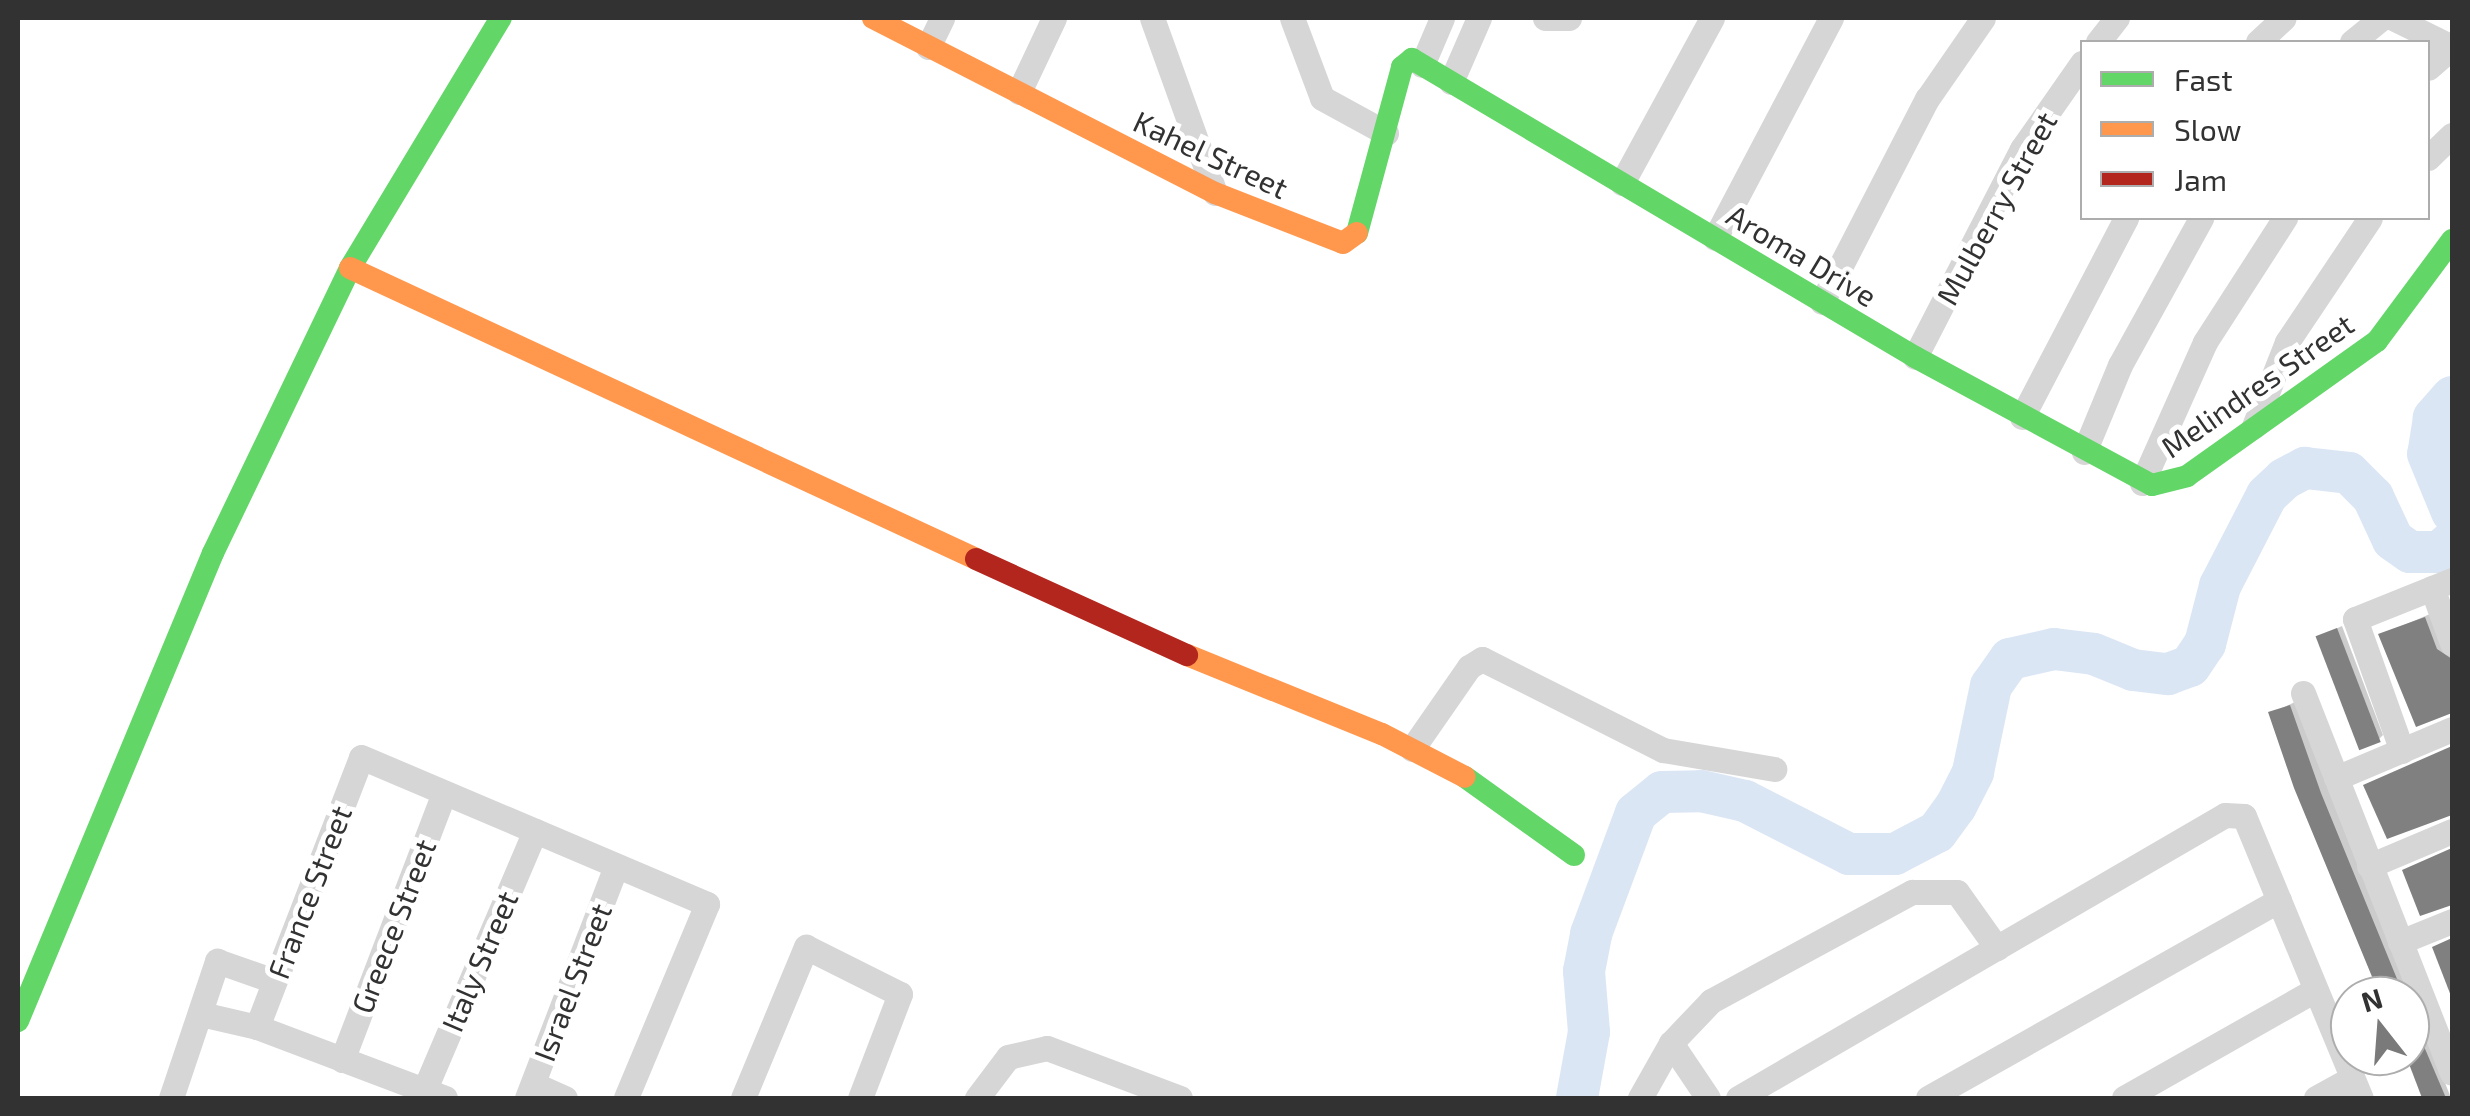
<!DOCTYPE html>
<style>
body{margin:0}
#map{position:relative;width:2470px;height:1116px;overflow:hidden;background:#fff;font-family:"Exo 2",sans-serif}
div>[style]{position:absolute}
.shadow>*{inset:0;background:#0003}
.river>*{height:42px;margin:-21px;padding:0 21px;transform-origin:21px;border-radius:21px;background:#dbe6f5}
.building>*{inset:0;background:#808080;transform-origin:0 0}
.street>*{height:25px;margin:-12.5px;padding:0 12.5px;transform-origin:12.5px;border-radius:12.5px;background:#d6d6d6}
.fast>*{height:22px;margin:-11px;padding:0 11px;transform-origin:11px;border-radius:11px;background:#63d668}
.slow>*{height:22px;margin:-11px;padding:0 11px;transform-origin:11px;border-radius:11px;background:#ff974d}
.jam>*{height:22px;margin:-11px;padding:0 11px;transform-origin:11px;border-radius:11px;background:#b3261e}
span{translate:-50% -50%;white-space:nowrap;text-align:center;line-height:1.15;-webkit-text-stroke:10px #fff;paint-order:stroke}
.street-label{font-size:30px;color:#323232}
.frame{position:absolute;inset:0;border:20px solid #323232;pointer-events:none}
.legend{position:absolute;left:2080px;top:40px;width:350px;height:180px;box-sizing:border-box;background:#fff;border:2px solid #adadad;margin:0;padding:12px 18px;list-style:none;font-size:30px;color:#323232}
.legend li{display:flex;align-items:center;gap:20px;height:50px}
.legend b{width:50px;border:2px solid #adadad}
.north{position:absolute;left:2330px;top:976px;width:100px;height:100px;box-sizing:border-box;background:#fff;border:2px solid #adadad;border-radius:50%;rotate:343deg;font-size:28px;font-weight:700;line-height:40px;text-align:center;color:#323232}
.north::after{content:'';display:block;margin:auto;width:35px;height:45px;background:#7a7a7a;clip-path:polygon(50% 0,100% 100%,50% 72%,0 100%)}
</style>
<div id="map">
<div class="shadow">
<div style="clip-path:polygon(2430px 614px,2452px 652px,2452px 710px,2417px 723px,2381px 635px)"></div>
<div style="clip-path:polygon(2342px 626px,2383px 735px,2378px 740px,2318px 637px)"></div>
<div style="clip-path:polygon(2295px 702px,2451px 1098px,2424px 1098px,2408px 1056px,2410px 996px,2384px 996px,2271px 713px)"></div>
<div style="clip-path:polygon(2452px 848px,2452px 903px,2422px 913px,2405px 870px)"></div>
</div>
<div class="river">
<div style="left:2452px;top:397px;width:28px;rotate:131deg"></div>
<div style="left:2434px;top:418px;width:36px;rotate:99deg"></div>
<div style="left:2428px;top:454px;width:63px;rotate:67.5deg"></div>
<div style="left:1577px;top:1098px;width:67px;rotate:-79.7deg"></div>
<div style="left:1589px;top:1032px;width:61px;rotate:-94.7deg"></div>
<div style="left:1584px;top:971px;width:38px;rotate:-79deg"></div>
<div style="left:1591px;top:934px;width:129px;rotate:-69.6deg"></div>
<div style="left:1636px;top:813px;width:33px;rotate:-39deg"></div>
<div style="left:1662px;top:792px;width:39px;rotate:-1deg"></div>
<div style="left:1701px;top:791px;width:45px;rotate:12.8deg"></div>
<div style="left:1745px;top:801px;width:117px;rotate:27deg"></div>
<div style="left:1849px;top:854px;width:46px"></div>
<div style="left:1895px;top:854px;width:47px;rotate:-27.6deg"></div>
<div style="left:1937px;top:832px;width:32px;rotate:-54deg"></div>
<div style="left:1956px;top:806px;width:38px;rotate:-63deg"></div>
<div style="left:1973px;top:772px;width:88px;rotate:-78.2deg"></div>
<div style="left:1991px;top:686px;width:33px;rotate:-55deg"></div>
<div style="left:2010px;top:659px;width:45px;rotate:-12.8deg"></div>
<div style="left:2054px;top:649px;width:40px;rotate:7.1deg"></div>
<div style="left:2094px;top:654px;width:42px;rotate:22.3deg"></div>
<div style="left:2133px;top:670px;width:35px;rotate:7deg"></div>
<div style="left:2168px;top:674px;width:23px;rotate:-20deg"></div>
<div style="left:2190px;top:666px;width:27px;rotate:-56deg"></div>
<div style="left:2205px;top:644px;width:60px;rotate:-75.5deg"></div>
<div style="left:2220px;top:586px;width:102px;rotate:-62.7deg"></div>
<div style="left:2267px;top:495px;width:23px;rotate:-43deg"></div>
<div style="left:2284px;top:479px;width:24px;rotate:-28deg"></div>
<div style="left:2305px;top:468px;width:44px;rotate:6.5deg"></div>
<div style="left:2349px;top:473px;width:34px;rotate:45deg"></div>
<div style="left:2373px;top:497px;width:47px;rotate:65.1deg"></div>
<div style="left:2393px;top:540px;width:21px;rotate:35deg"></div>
<div style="left:2410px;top:552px;width:29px"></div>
<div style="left:2439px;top:552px;width:17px;rotate:-40deg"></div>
</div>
<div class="building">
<div style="clip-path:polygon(2425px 617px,2437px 649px,2452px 659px,2452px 713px,2416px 727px,2378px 634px)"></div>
<div style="left:2337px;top:628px;width:122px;height:23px;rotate:69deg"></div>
<div style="clip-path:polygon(2290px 705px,2321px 793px,2404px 996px,2380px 996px,2294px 788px,2268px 712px)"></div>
<div style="clip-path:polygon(2452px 746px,2452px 815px,2387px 839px,2363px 785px)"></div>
<div style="clip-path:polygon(2452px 848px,2452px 905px,2420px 916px,2402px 870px)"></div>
<div style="clip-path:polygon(2452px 938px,2452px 996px,2451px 996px,2432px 947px)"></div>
<div style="clip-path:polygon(2410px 1016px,2411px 1016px,2446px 1098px,2422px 1098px,2406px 1056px)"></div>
</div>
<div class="street">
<div style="left:1152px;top:18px;width:186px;rotate:70.2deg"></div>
<div style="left:1292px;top:18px;width:85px;rotate:69.4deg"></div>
<div style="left:1322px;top:98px;width:73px;rotate:28.7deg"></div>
<div style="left:1545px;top:18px;width:24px"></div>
<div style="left:2393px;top:18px;width:66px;rotate:26.2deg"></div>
<div style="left:2098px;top:42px;width:31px;rotate:-52deg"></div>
<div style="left:2258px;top:42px;width:35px;rotate:-43deg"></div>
<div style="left:2352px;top:42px;width:38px;rotate:-39deg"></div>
<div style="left:928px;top:47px;width:32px;rotate:-64deg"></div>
<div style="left:1422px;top:65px;width:51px;rotate:-66.9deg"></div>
<div style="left:2428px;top:68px;width:32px;rotate:-41deg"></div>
<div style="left:1451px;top:82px;width:70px;rotate:-66.4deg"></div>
<div style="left:1019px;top:92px;width:82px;rotate:-64.7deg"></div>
<div style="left:2428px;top:158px;width:33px;rotate:-44deg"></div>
<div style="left:1622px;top:183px;width:188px;rotate:-61.4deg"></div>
<div style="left:1715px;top:238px;width:249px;rotate:-62.2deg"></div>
<div style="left:1822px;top:302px;width:229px;rotate:-62.7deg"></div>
<div style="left:1927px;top:99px;width:98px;rotate:-55.3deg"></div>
<div style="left:1915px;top:357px;width:234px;rotate:-62.8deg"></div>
<div style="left:2022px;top:149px;width:105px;rotate:-55.1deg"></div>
<div style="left:2022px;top:417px;width:225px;rotate:-62.4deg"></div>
<div style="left:2254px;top:426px;width:90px;rotate:-68.6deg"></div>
<div style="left:2287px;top:342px;width:149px;rotate:-56.2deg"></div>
<div style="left:2084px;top:452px;width:94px;rotate:-67.5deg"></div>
<div style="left:2120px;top:365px;width:168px;rotate:-61.1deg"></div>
<div style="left:2142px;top:483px;width:154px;rotate:-65.9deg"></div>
<div style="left:2205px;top:342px;width:148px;rotate:-57.2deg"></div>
<div style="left:2432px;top:588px;width:59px;rotate:70deg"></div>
<div style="left:2303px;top:693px;width:408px;rotate:68.6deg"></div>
<div style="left:1412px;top:749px;width:100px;rotate:-55.2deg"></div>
<div style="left:1469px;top:667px;width:15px;rotate:-32deg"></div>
<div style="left:1482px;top:659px;width:203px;rotate:26.7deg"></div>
<div style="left:1663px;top:750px;width:113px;rotate:9.7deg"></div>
<div style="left:2402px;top:751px;width:140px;rotate:-109.6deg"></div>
<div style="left:2355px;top:619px;width:105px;rotate:-21.9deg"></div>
<div style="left:2336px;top:778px;width:126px;rotate:-22.9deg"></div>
<div style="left:2369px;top:866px;width:90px;rotate:-22.9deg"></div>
<div style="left:2400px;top:942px;width:56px;rotate:-22deg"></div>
<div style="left:201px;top:1014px;width:57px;rotate:13.1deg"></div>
<div style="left:257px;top:1027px;width:201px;rotate:20.7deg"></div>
<div style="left:257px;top:1027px;width:289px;rotate:-68.9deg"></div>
<div style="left:361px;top:757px;width:376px;rotate:23deg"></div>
<div style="left:707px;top:904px;width:210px;rotate:112.7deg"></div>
<div style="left:1671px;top:1043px;width:66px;rotate:56.1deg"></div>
<div style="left:342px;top:1060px;width:286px;rotate:-69.1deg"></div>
<div style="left:533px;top:1084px;width:35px;rotate:24deg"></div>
<div style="left:424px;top:1091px;width:283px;rotate:-66.9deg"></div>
<div style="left:171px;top:1098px;width:145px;rotate:-71.4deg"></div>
<div style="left:217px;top:961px;width:60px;rotate:19.3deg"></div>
<div style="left:527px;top:1098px;width:248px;rotate:-69deg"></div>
<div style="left:743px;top:1098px;width:164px;rotate:-67.4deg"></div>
<div style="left:806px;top:947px;width:105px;rotate:26.6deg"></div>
<div style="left:900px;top:994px;width:111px;rotate:111deg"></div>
<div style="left:977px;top:1098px;width:51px;rotate:-52.9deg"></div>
<div style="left:1008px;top:1057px;width:40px;rotate:-13deg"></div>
<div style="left:1047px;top:1048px;width:142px;rotate:20.6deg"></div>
<div style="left:1640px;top:1098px;width:63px;rotate:-60.6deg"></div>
<div style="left:1671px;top:1043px;width:58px;rotate:-46.4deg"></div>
<div style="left:1711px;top:1001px;width:229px;rotate:-28.5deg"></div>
<div style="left:1912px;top:892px;width:45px"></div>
<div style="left:1957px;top:892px;width:69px;rotate:54.5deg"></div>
<div style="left:1738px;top:1098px;width:563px;rotate:-30.16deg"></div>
<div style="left:2225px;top:815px;width:19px;rotate:3deg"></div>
<div style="left:2244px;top:816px;width:305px;rotate:67.5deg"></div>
<div style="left:1928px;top:1098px;width:403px;rotate:-29.4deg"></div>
<div style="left:2124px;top:1098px;width:219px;rotate:-29.5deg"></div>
<div style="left:2316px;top:1098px;width:41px;rotate:-29.1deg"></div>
</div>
<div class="fast">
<div style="left:1357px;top:233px;width:172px;rotate:-74.8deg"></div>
<div style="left:1402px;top:67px;width:13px;rotate:-39deg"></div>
<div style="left:1412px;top:59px;width:585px;rotate:30.64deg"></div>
<div style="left:1915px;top:357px;width:269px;rotate:28.4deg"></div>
<div style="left:2152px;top:485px;width:36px;rotate:-14deg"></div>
<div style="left:2187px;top:476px;width:233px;rotate:-35.4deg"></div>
<div style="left:2377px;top:341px;width:126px;rotate:-53.4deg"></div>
<div style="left:1465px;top:777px;width:134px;rotate:35.6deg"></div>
<div style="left:18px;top:1021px;width:507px;rotate:-67.38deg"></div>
<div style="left:213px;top:553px;width:316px;rotate:-64.3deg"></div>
<div style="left:350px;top:268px;width:292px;rotate:-58.9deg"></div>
</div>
<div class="slow">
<div style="left:873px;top:18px;width:384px;rotate:27.1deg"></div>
<div style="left:1215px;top:193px;width:137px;rotate:21.3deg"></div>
<div style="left:1343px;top:243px;width:17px;rotate:-36deg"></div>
<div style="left:350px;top:268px;width:690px;rotate:24.93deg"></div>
<div style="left:1187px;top:655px;width:210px;rotate:22.1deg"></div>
<div style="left:1382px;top:734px;width:93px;rotate:27.4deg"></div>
</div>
<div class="jam">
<div style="left:976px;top:559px;width:232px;rotate:24.5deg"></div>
</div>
<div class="street-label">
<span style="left:1211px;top:154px;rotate:25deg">Kahel Street</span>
<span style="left:1996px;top:208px;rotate:-61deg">Mulberry Street</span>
<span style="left:1802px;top:255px;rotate:31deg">Aroma Drive</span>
<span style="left:2257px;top:385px;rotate:-35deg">Melindres Street</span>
<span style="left:309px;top:892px;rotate:-69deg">France Street</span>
<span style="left:393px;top:926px;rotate:-69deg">Greece Street</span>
<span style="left:479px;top:961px;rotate:-67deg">Italy Street</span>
<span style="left:572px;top:982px;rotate:-69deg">Israel Street</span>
</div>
<div class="frame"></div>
<ul class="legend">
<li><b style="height:12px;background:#63d668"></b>Fast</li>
<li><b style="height:12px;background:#ff974d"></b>Slow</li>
<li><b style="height:12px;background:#b3261e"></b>Jam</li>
</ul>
<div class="north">N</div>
</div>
